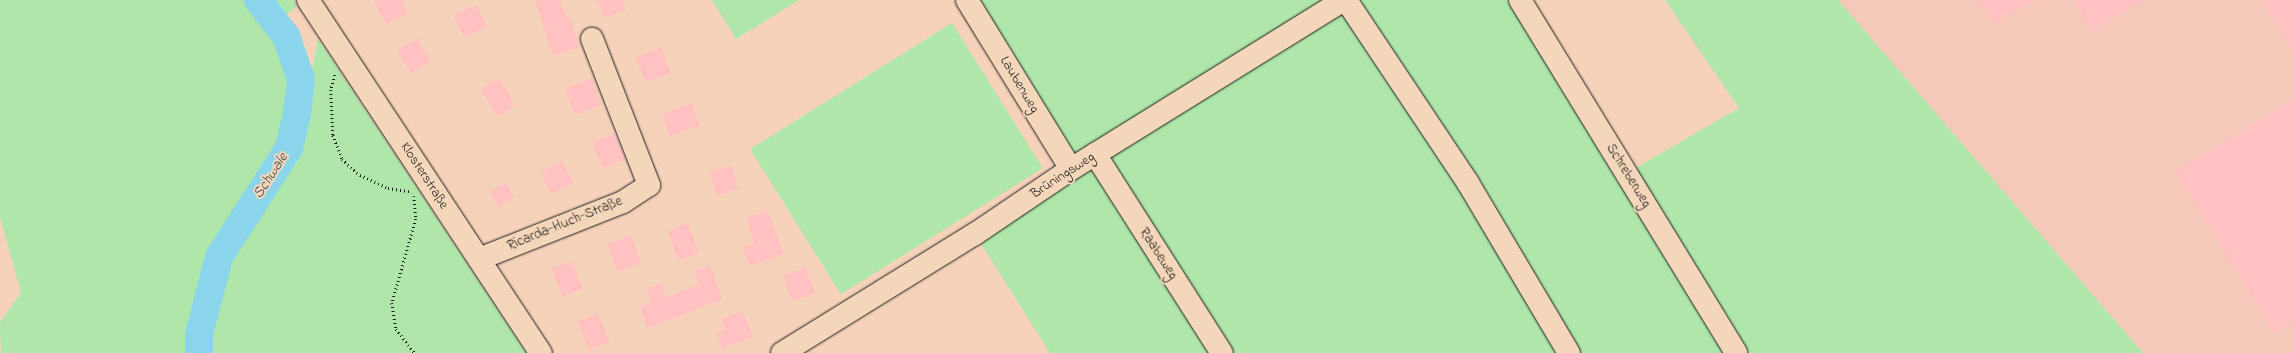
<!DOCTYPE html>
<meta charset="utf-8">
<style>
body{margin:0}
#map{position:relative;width:2294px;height:353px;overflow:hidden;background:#f6d2bb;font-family:"Indie Flower",sans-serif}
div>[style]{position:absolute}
.built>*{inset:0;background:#f5c9b9}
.green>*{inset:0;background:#afe7aa;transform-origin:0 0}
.river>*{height:28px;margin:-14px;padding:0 14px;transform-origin:14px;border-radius:14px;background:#8bd5ec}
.building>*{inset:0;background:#ffc2c0;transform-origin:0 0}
.path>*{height:2.5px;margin-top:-1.25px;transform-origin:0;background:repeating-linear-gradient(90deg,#1c1c1c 0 1px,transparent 0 4px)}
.roads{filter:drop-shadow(0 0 1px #1c1c1c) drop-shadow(0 0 1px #1c1c1c)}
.minor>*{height:22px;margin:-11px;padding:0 11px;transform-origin:11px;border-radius:11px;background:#f4d6ba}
span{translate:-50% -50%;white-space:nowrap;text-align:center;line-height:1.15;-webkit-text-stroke:4px #f4d6ba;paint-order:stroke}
.street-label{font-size:14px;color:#1c1c1c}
.water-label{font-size:15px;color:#384a50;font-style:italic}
</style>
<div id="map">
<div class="built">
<div style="clip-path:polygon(1838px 0,2294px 0,2294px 353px,2143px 353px)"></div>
</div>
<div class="green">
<div style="clip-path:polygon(0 0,293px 0,297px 6px,284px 17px,311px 76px,318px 39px,526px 353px,1px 353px,0 322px,21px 293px,0 217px)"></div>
<div style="clip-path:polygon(712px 0,799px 0,736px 39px)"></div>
<div style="clip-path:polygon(967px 0,1520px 0,1627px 173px,1739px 108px,1665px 0,1838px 0,2143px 353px,1050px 353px,975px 234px,1070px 170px)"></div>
<div style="left:952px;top:23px;width:171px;height:238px;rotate:58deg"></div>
</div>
<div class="river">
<div style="left:199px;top:353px;width:19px;rotate:-90deg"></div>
<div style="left:199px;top:334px;width:80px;rotate:-75.4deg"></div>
<div style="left:219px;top:257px;width:130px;rotate:-57.3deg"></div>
<div style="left:289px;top:148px;width:36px;rotate:-77deg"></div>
<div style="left:297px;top:113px;width:34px;rotate:-83deg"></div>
<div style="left:301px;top:79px;width:46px;rotate:-109.2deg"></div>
<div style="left:286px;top:36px;width:46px;rotate:-127.9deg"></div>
</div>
<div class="building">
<div style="clip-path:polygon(373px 0,401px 0,408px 14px,386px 25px)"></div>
<div style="clip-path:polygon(535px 0,560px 0,568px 19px,570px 18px,580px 47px,553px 56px)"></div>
<div style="clip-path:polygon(597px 0,623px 0,627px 10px,604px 18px)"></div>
<div style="clip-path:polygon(1979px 0,2036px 0,1993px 23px)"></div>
<div style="clip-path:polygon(2074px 0,2144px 0,2092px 31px)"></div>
<div style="clip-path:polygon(2261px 0,2294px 0,2294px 54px)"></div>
<div style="left:476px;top:4px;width:25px;height:26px;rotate:63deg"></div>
<div style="left:417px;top:38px;width:27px;height:24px;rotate:59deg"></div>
<div style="left:661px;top:47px;width:28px;height:27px;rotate:69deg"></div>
<div style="left:498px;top:78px;width:33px;height:21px;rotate:57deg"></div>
<div style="left:592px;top:78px;width:29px;height:29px;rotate:70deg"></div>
<div style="clip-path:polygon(2294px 99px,2294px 321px,2274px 333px,2175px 171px)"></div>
<div style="left:692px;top:103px;width:24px;height:32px;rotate:71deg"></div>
<div style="left:615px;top:133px;width:28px;height:25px;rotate:67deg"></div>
<div style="left:562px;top:161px;width:25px;height:25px;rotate:63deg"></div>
<div style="left:731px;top:165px;width:25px;height:23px;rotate:72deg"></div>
<div style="left:506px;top:182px;width:18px;height:19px;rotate:61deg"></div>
<div style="clip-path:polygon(768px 210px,784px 254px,749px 266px,742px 247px,754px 243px,746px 218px)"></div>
<div style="left:688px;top:223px;width:32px;height:22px;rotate:70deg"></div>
<div style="left:631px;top:235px;width:30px;height:26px;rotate:69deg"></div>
<div style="left:572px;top:261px;width:30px;height:22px;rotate:69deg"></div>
<div style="clip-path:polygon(710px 265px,723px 299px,647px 329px,640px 307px,651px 303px,646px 288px,662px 283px,666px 297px,699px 284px,694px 271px)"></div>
<div style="left:806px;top:267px;width:28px;height:25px;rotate:71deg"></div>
<div style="clip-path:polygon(743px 311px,753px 337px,722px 349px,716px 333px,725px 330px,721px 319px)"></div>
<div style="left:598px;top:313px;width:31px;height:22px;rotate:68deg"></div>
</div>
<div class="path">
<div style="left:335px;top:75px;width:16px;rotate:105deg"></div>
<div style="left:331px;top:90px;width:45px;rotate:87.5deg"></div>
<div style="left:333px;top:135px;width:26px;rotate:69deg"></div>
<div style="left:342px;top:159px;width:24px;rotate:42deg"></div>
<div style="left:360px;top:175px;width:31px;rotate:25deg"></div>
<div style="left:388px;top:188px;width:24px;rotate:9deg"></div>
<div style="left:414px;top:196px;width:23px;rotate:85deg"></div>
<div style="left:416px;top:219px;width:87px;rotate:105.9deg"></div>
<div style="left:392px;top:303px;width:26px;rotate:81deg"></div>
<div style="left:396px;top:329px;width:31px;rotate:52deg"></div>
</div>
<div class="roads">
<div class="minor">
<div style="left:308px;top:0;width:423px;rotate:56.6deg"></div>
<div style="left:967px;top:0;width:198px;rotate:58.4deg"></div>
<div style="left:1346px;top:0;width:220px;rotate:56.3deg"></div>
<div style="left:1468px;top:183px;width:198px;rotate:59.3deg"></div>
<div style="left:1520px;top:0;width:414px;rotate:58.5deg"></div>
<div style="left:1095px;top:154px;width:236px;rotate:57.5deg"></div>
<div style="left:479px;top:259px;width:155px;rotate:-21.6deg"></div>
<div style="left:623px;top:202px;width:31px;rotate:-33deg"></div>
<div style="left:649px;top:185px;width:157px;rotate:-111.3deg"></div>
<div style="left:782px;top:353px;width:227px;rotate:-31.7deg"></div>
<div style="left:975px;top:234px;width:116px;rotate:-34.1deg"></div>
<div style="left:1071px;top:169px;width:321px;rotate:-31.8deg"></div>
</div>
</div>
<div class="street-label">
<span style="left:1019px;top:85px;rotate:59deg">Laubenweg</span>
<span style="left:424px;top:176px;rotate:57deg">Klosterstraße</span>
<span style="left:1063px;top:176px;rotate:-33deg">Brüningsweg</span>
<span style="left:1628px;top:176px;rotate:58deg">Schreberweg</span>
<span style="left:565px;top:224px;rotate:-22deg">Ricarda-Huch-Straße</span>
<span style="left:1158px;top:254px;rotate:57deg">Raabeweg</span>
</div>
<div class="water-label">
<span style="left:271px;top:176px;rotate:-57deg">Schwale</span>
</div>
</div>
